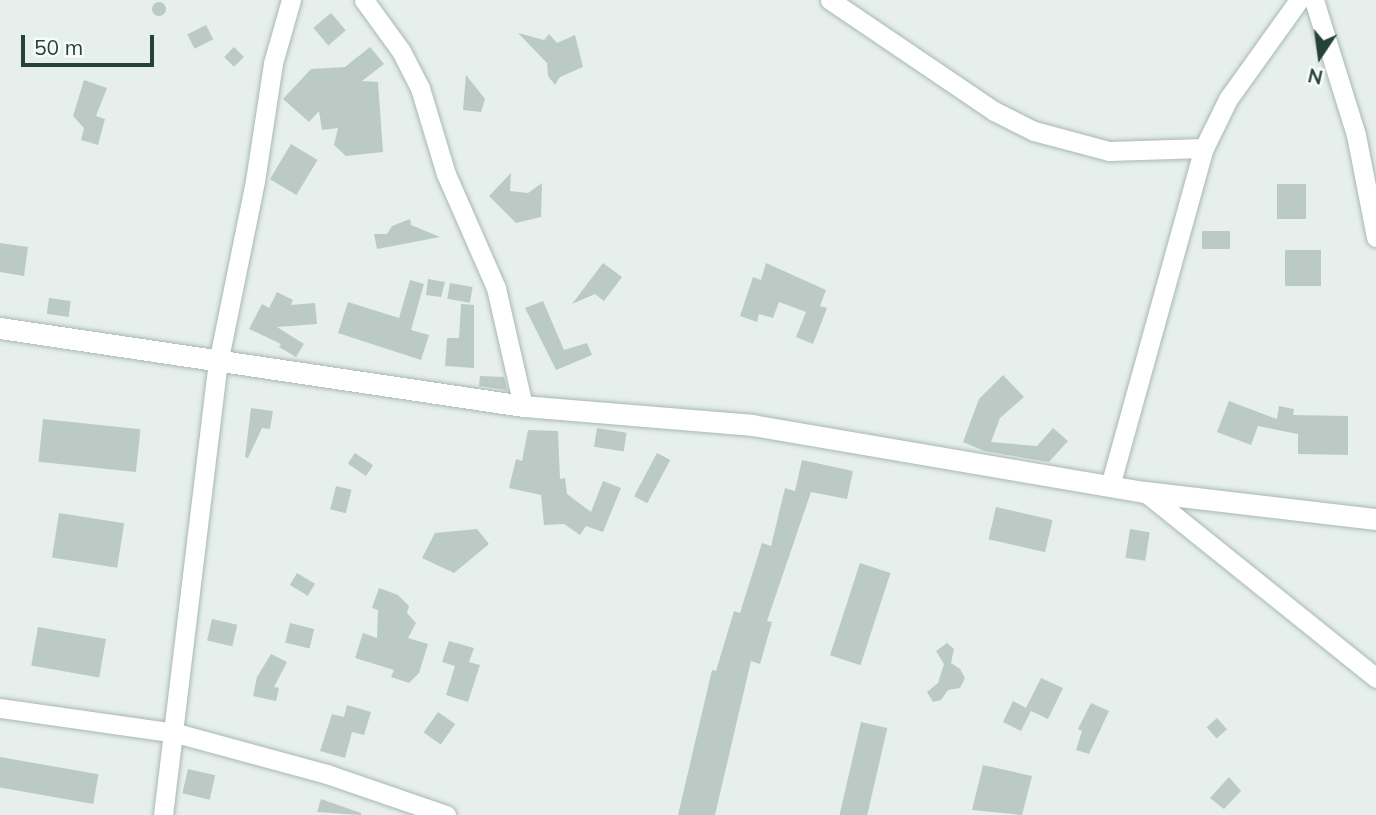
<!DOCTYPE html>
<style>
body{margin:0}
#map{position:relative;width:1376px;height:815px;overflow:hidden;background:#e6efeb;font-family:Mulish,sans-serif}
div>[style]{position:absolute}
.building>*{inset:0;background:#bbcac4;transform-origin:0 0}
.round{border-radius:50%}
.roads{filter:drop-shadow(0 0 2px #a8b8b2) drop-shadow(0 0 2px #a8b8b2)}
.street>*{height:19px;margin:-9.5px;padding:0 9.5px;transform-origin:9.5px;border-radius:9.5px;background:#fff}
.secondary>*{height:21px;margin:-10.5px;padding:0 10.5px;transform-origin:10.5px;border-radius:10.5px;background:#fff}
span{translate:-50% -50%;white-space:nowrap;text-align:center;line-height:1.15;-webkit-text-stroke:7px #f7fbf9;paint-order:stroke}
.north{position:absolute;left:1285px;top:21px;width:70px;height:70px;-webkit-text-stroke:5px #f7fbf9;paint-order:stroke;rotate:193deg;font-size:19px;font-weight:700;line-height:28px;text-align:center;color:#24423a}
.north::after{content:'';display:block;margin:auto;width:24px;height:32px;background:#24423a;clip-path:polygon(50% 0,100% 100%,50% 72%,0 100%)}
.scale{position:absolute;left:21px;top:35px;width:133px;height:32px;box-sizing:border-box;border:4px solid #24423a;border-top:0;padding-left:9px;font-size:21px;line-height:24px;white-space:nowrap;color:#24423a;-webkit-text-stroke:5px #f7fbf9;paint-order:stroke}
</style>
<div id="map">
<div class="building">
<div class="round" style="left:152px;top:2px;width:14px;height:14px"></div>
<div style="left:331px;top:13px;width:23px;height:23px;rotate:50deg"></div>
<div style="left:206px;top:25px;width:16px;height:21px;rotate:63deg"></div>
<div style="clip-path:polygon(518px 33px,544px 40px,549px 34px,557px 43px,575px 35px,583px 67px,560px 77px,555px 85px,548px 76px,547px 63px)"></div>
<div style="left:234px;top:47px;width:14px;height:14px;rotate:45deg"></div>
<div style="clip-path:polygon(370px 47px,384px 64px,362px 81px,378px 82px,383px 152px,346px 156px,334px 145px,338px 128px,322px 130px,319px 111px,309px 122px,283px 99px,311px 69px,345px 67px)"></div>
<div style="clip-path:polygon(466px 75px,485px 99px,481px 112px,463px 110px)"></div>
<div style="clip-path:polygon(84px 80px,107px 88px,96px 116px,105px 119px,98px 145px,81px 140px,84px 128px,73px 116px)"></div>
<div style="left:291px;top:144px;width:31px;height:41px;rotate:31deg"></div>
<div style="clip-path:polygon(511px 173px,510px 191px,528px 193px,542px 183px,541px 217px,516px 223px,489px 196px)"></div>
<div style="left:1277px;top:184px;width:29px;height:35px"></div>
<div style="clip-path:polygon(410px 219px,411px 225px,440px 237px,377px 249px,374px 234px,387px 234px,392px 226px)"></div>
<div style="left:1202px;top:231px;width:28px;height:18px"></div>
<div style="clip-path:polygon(0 243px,28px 247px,24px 276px,0 272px)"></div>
<div style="left:1321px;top:250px;width:36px;height:36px;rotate:90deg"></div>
<div style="clip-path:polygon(603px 263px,622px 277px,604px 301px,595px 294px,572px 304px)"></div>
<div style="clip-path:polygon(766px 263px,826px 290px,820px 306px,827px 308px,813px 344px,796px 337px,806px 312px,779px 302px,773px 318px,759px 314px,757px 322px,740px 316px,753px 277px,761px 280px)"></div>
<div style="clip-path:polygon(428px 279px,445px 282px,441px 297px,426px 295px)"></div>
<div style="clip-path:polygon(410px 280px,424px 284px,411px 330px,429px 335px,421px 360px,338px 333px,348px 302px,399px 318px)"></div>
<div style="left:450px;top:283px;width:23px;height:16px;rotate:10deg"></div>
<div style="clip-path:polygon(277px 292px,293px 300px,291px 305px,315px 303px,317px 324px,277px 327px,304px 344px,296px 357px,279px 347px,281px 344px,249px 329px,262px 304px,269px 308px)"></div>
<div style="left:49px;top:298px;width:22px;height:16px;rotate:8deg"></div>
<div style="clip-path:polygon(543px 301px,564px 350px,587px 343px,592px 355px,556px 370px,525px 308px)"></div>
<div style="clip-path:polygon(461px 304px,474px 305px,474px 368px,445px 366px,447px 338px,459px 338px)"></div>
<div style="clip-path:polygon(1003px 375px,1024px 397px,1000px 418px,991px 442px,1037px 446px,1053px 428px,1068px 441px,1049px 462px,984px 451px,963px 442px,979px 399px)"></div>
<div style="clip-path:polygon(480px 376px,504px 377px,507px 390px,479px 386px)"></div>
<div style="clip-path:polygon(1229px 401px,1277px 419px,1279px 406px,1294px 409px,1293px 415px,1348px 416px,1348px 455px,1298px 454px,1298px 434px,1258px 426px,1251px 445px,1217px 432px)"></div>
<div style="clip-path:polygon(251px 408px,273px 411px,270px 429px,262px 428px,248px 458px,245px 457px)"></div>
<div style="left:43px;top:419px;width:98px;height:43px;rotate:6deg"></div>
<div style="left:597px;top:428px;width:30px;height:19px;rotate:9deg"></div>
<div style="clip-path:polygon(528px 430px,558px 431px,560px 479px,565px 478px,567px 494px,591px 512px,603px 481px,621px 488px,603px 532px,586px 526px,580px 535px,564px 524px,544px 525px,541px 495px,509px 488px,516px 459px,522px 461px)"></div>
<div style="left:355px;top:453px;width:22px;height:13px;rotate:34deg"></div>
<div style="left:657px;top:453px;width:15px;height:49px;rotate:28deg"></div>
<div style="clip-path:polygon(802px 460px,853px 471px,847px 499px,811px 492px,767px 621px,772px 622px,760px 664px,751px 661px,715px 815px,678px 815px,712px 670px,716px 671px,734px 611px,740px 613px,762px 543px,771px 546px,785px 488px,795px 491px)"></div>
<div style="left:336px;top:486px;width:16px;height:24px;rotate:14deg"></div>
<div style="left:996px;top:507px;width:58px;height:33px;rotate:13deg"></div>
<div style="left:59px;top:513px;width:66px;height:45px;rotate:9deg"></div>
<div style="clip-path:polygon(477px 529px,489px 544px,454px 573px,422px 558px,435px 533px)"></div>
<div style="left:1130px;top:529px;width:20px;height:29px;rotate:9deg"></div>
<div style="left:860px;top:563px;width:32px;height:97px;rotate:18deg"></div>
<div style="left:297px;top:573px;width:21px;height:14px;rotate:31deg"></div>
<div style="clip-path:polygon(379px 588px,398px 595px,409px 606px,407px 613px,416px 623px,408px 638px,428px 644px,419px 673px,409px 683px,391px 677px,394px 670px,355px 658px,363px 633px,377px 638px,378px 610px,372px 608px)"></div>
<div style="left:212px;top:619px;width:26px;height:22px;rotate:13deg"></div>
<div style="left:290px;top:623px;width:25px;height:20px;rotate:14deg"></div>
<div style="left:38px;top:627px;width:69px;height:39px;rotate:10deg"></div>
<div style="clip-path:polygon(449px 641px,474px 648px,469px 662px,480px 665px,468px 702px,446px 695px,455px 666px,442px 662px)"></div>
<div style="clip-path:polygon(947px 643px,954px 649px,951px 663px,960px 669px,965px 678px,960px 688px,948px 690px,941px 700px,933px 702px,927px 692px,938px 683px,944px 664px,936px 651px)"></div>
<div style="clip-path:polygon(271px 654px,287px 662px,274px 687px,279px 688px,276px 701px,253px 696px,257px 677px)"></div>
<div style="clip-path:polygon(1041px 678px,1063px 688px,1048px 719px,1031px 711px,1021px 731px,1003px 722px,1013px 701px,1026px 708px)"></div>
<div style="clip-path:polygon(1091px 703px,1109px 711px,1089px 754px,1076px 750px,1082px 731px,1078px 729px)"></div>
<div style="clip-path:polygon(347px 705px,371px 712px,364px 735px,352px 732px,345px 758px,320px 751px,332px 714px,344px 717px)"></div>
<div style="left:438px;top:712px;width:21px;height:25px;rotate:35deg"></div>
<div style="left:1217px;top:718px;width:15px;height:14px;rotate:48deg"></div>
<div style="left:861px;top:722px;width:27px;height:96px;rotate:13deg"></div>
<div style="left:0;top:757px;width:100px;height:30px;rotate:10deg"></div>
<div style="clip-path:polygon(983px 765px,1032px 776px,1022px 815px,972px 810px)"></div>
<div style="left:188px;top:769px;width:28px;height:25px;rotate:13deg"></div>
<div style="clip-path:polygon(1229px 777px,1241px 791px,1224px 809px,1210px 798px)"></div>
<div style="clip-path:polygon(321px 799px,361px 813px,361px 815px,317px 812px)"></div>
</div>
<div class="roads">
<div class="street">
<div style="left:364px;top:0;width:63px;rotate:54deg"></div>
<div style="left:401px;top:51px;width:42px;rotate:62.8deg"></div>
<div style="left:420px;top:88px;width:90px;rotate:73.2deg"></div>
<div style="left:446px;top:174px;width:124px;rotate:66.3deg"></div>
<div style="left:496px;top:288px;width:121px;rotate:77.1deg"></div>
<div style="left:830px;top:0;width:198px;rotate:34.1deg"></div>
<div style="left:994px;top:111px;width:45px;rotate:26.6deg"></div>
<div style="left:1034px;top:131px;width:78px;rotate:14.9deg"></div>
<div style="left:1109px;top:151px;width:95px;rotate:-1.8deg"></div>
<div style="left:1314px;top:0;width:141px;rotate:72.7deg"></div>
<div style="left:1356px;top:135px;width:104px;rotate:78.9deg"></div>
<div style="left:1110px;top:486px;width:351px;rotate:-74.5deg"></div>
<div style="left:1204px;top:148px;width:55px;rotate:-63.9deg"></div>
<div style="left:1228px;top:99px;width:122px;rotate:-54.4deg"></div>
<div style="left:1145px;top:492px;width:297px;rotate:38.8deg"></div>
<div style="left:0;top:708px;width:178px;rotate:8.1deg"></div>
<div style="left:176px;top:733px;width:156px;rotate:15.2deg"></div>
<div style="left:327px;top:774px;width:126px;rotate:19deg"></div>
<div style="left:163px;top:815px;width:455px;rotate:-83.1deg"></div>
<div style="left:218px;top:363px;width:186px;rotate:-78.5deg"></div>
<div style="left:255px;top:181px;width:119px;rotate:-81.3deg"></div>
<div style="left:273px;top:63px;width:66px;rotate:-74.1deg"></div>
</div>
<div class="secondary">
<div style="left:0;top:328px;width:529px;rotate:8.48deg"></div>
<div style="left:523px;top:406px;width:230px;rotate:4.7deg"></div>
<div style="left:752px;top:425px;width:399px;rotate:9.7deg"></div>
<div style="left:1145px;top:492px;width:233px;rotate:6.7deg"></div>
</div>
</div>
<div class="north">N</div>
<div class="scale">50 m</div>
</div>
